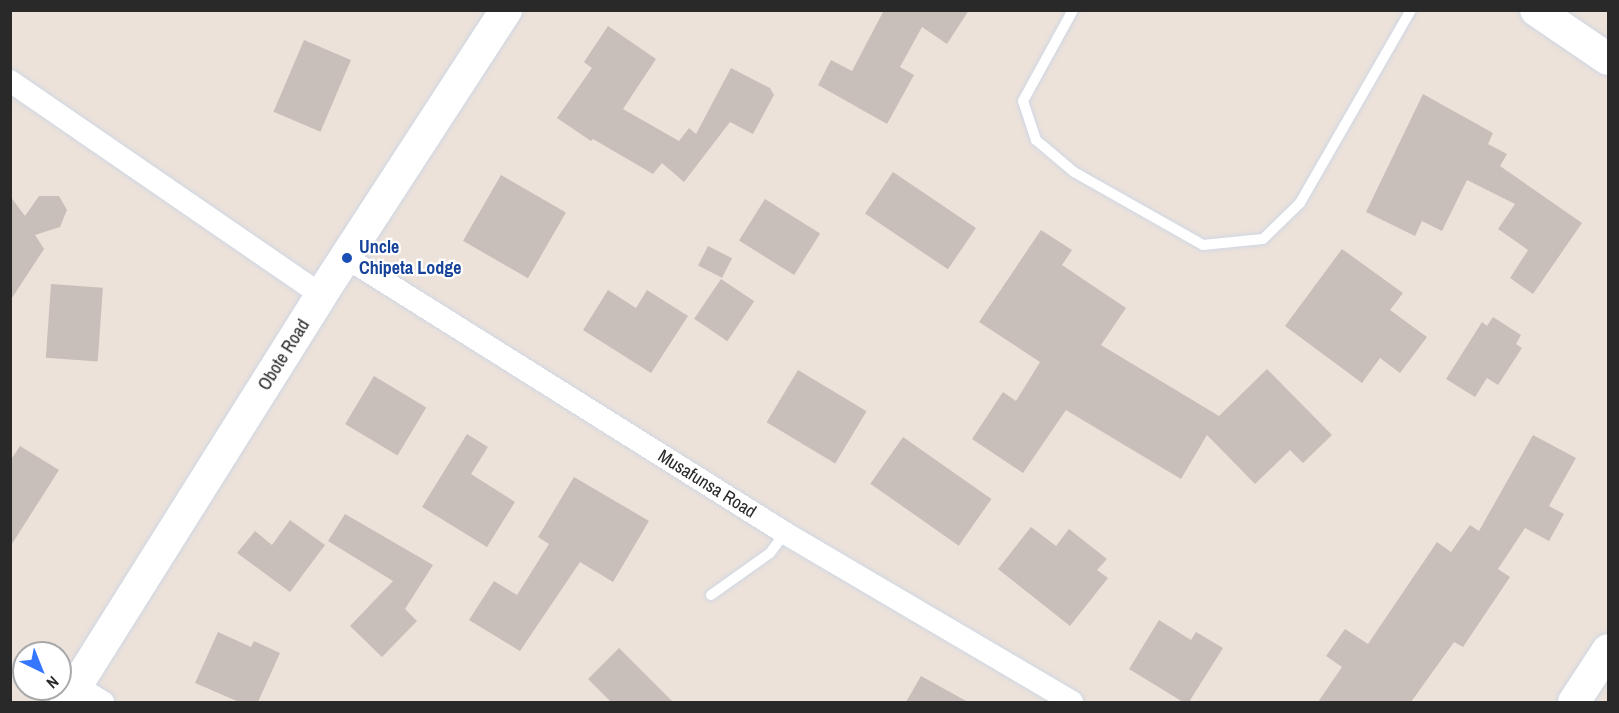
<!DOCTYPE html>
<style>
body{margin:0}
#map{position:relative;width:1619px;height:713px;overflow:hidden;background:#ede2da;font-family:"Archivo Narrow",sans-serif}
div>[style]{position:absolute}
.building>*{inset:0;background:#c8bfba;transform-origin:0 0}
.roads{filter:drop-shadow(0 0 2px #cfd6e3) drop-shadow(0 0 2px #cfd6e3)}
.lane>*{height:10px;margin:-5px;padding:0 5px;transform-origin:5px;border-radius:5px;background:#fff}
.street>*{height:22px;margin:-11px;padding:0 11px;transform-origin:11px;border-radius:11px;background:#fff}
.secondary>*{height:32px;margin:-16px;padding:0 16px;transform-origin:16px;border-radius:16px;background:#fff}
.dots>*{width:16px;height:16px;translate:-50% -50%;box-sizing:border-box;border:3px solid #fff;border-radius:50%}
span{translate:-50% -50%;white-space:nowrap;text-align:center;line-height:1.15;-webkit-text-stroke:4.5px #fff;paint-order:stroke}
.transit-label{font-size:18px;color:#164399;font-weight:700}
.left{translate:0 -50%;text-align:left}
.street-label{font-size:18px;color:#292929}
.frame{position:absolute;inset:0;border:12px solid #292929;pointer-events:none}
.north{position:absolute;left:12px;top:641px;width:60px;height:60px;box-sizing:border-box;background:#fff;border:2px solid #a9a9a9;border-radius:50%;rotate:137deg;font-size:16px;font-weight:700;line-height:24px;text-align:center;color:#292929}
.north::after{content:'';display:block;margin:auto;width:21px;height:27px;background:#3476ff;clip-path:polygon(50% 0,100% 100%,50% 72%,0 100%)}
</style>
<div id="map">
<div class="building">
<div style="clip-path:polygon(884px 10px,969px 10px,947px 44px,922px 27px,900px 67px,914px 75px,887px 124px,818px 85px,831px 60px,852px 71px)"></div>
<div style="clip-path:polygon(608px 26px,656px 59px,623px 109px,679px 141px,689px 128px,696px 134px,731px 68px,770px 88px,774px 95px,753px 134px,730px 122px,684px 182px,662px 163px,653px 174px,593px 139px,591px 141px,557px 118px,592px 68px,584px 62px)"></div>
<div style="left:304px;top:40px;width:51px;height:78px;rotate:23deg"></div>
<div style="clip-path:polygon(1423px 94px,1493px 133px,1488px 144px,1507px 154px,1500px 166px,1582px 223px,1533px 294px,1510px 278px,1528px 250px,1498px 229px,1515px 204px,1467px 180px,1442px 231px,1422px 221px,1415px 236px,1366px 212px)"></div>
<div style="left:893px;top:172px;width:100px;height:50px;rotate:34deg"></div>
<div style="left:501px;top:175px;width:75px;height:76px;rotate:30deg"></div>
<div style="clip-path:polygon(10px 196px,25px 216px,39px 196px,59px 196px,67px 210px,60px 227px,35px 235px,44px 249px,10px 301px)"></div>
<div style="left:765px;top:199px;width:65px;height:49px;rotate:32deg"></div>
<div style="clip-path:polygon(1041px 230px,1072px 250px,1062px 265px,1126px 308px,1101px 345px,1219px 416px,1267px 369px,1332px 435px,1303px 463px,1290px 450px,1255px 484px,1207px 435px,1181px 479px,1066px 410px,1023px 473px,972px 439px,1003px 392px,1016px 401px,1040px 362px,979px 322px)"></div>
<div style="left:708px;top:246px;width:27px;height:22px;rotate:27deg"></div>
<div style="clip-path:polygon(1342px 249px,1403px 293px,1390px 310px,1427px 337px,1400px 373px,1380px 358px,1362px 383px,1285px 326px)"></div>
<div style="left:721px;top:279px;width:40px;height:48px;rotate:34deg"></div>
<div style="left:51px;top:284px;width:52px;height:74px;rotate:4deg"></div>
<div style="clip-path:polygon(608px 290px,636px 308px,647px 290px,688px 316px,651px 373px,583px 330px)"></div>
<div style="clip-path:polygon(1493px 317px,1521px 335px,1516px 344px,1522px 348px,1498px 385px,1487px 378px,1475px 397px,1446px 379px,1482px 322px,1487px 326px)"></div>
<div style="left:798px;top:370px;width:80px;height:61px;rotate:31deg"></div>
<div style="left:374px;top:376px;width:61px;height:56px;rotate:31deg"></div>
<div style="clip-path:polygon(467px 434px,488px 447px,471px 474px,515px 502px,487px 547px,422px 507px)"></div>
<div style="clip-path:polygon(1533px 435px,1576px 458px,1549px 506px,1564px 514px,1549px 541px,1525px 528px,1498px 569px,1510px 577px,1463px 647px,1454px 642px,1411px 702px,1318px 702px,1342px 667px,1326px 656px,1345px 629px,1368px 644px,1437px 542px,1451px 552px,1470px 525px,1479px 531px)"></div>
<div style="left:903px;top:437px;width:108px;height:57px;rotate:35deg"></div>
<div style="clip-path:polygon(20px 446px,59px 470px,10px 547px,10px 461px)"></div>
<div style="clip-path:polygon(574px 477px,649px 521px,613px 582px,580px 562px,520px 651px,469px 620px,494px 581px,517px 595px,549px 544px,538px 537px)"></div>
<div style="clip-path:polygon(345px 514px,433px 565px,405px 609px,417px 621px,382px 657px,350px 626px,393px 581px,328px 541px)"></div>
<div style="clip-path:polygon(290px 520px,325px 545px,290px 592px,237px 553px,255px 531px,272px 545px)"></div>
<div style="clip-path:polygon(1031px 527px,1056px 546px,1069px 529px,1107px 559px,1097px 570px,1108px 578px,1070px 626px,998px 569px)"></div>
<div style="clip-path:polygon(1159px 620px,1191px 640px,1196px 632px,1223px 648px,1189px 702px,1183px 702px,1129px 669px)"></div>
<div style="clip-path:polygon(218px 632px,251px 647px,254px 641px,280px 653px,258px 702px,239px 702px,195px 683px)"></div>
<div style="clip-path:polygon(619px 648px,673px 702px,611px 702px,588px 679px)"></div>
<div style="clip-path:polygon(921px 676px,968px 702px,906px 702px)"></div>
</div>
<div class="roads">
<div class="lane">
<div style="left:1073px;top:10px;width:104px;rotate:118.8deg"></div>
<div style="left:1023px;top:101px;width:41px;rotate:71.6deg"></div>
<div style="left:1036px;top:140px;width:50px;rotate:40.1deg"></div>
<div style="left:1074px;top:172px;width:148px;rotate:29.5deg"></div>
<div style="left:1203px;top:245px;width:60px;rotate:-5.7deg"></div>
<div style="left:1263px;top:239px;width:52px;rotate:-44.2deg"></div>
<div style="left:1300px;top:203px;width:223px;rotate:-60.1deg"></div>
<div style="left:711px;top:595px;width:72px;rotate:-35.4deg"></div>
<div style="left:770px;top:553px;width:25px;rotate:-53deg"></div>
</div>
<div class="street">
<div style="left:10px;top:81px;width:378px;rotate:34.5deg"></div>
<div style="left:347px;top:258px;width:517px;rotate:32.12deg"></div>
<div style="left:785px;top:533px;width:333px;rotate:30.5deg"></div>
<div style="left:77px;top:686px;width:31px;rotate:32deg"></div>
</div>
<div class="secondary">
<div style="left:1536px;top:10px;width:87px;rotate:34.2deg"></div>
<div style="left:66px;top:702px;width:480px;rotate:-57.9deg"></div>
<div style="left:321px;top:295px;width:340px;rotate:-57deg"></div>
<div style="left:1574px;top:702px;width:62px;rotate:-56.8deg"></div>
</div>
</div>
<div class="dots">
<div style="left:347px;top:258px;background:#1a4fb4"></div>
</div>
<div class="transit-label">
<span class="left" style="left:359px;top:258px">Uncle<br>Chipeta Lodge</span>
</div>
<div class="street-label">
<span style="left:284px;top:355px;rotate:-58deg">Obote Road</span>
<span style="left:707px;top:484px;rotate:32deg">Musafunsa Road</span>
</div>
<div class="frame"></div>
<div class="north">N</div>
</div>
